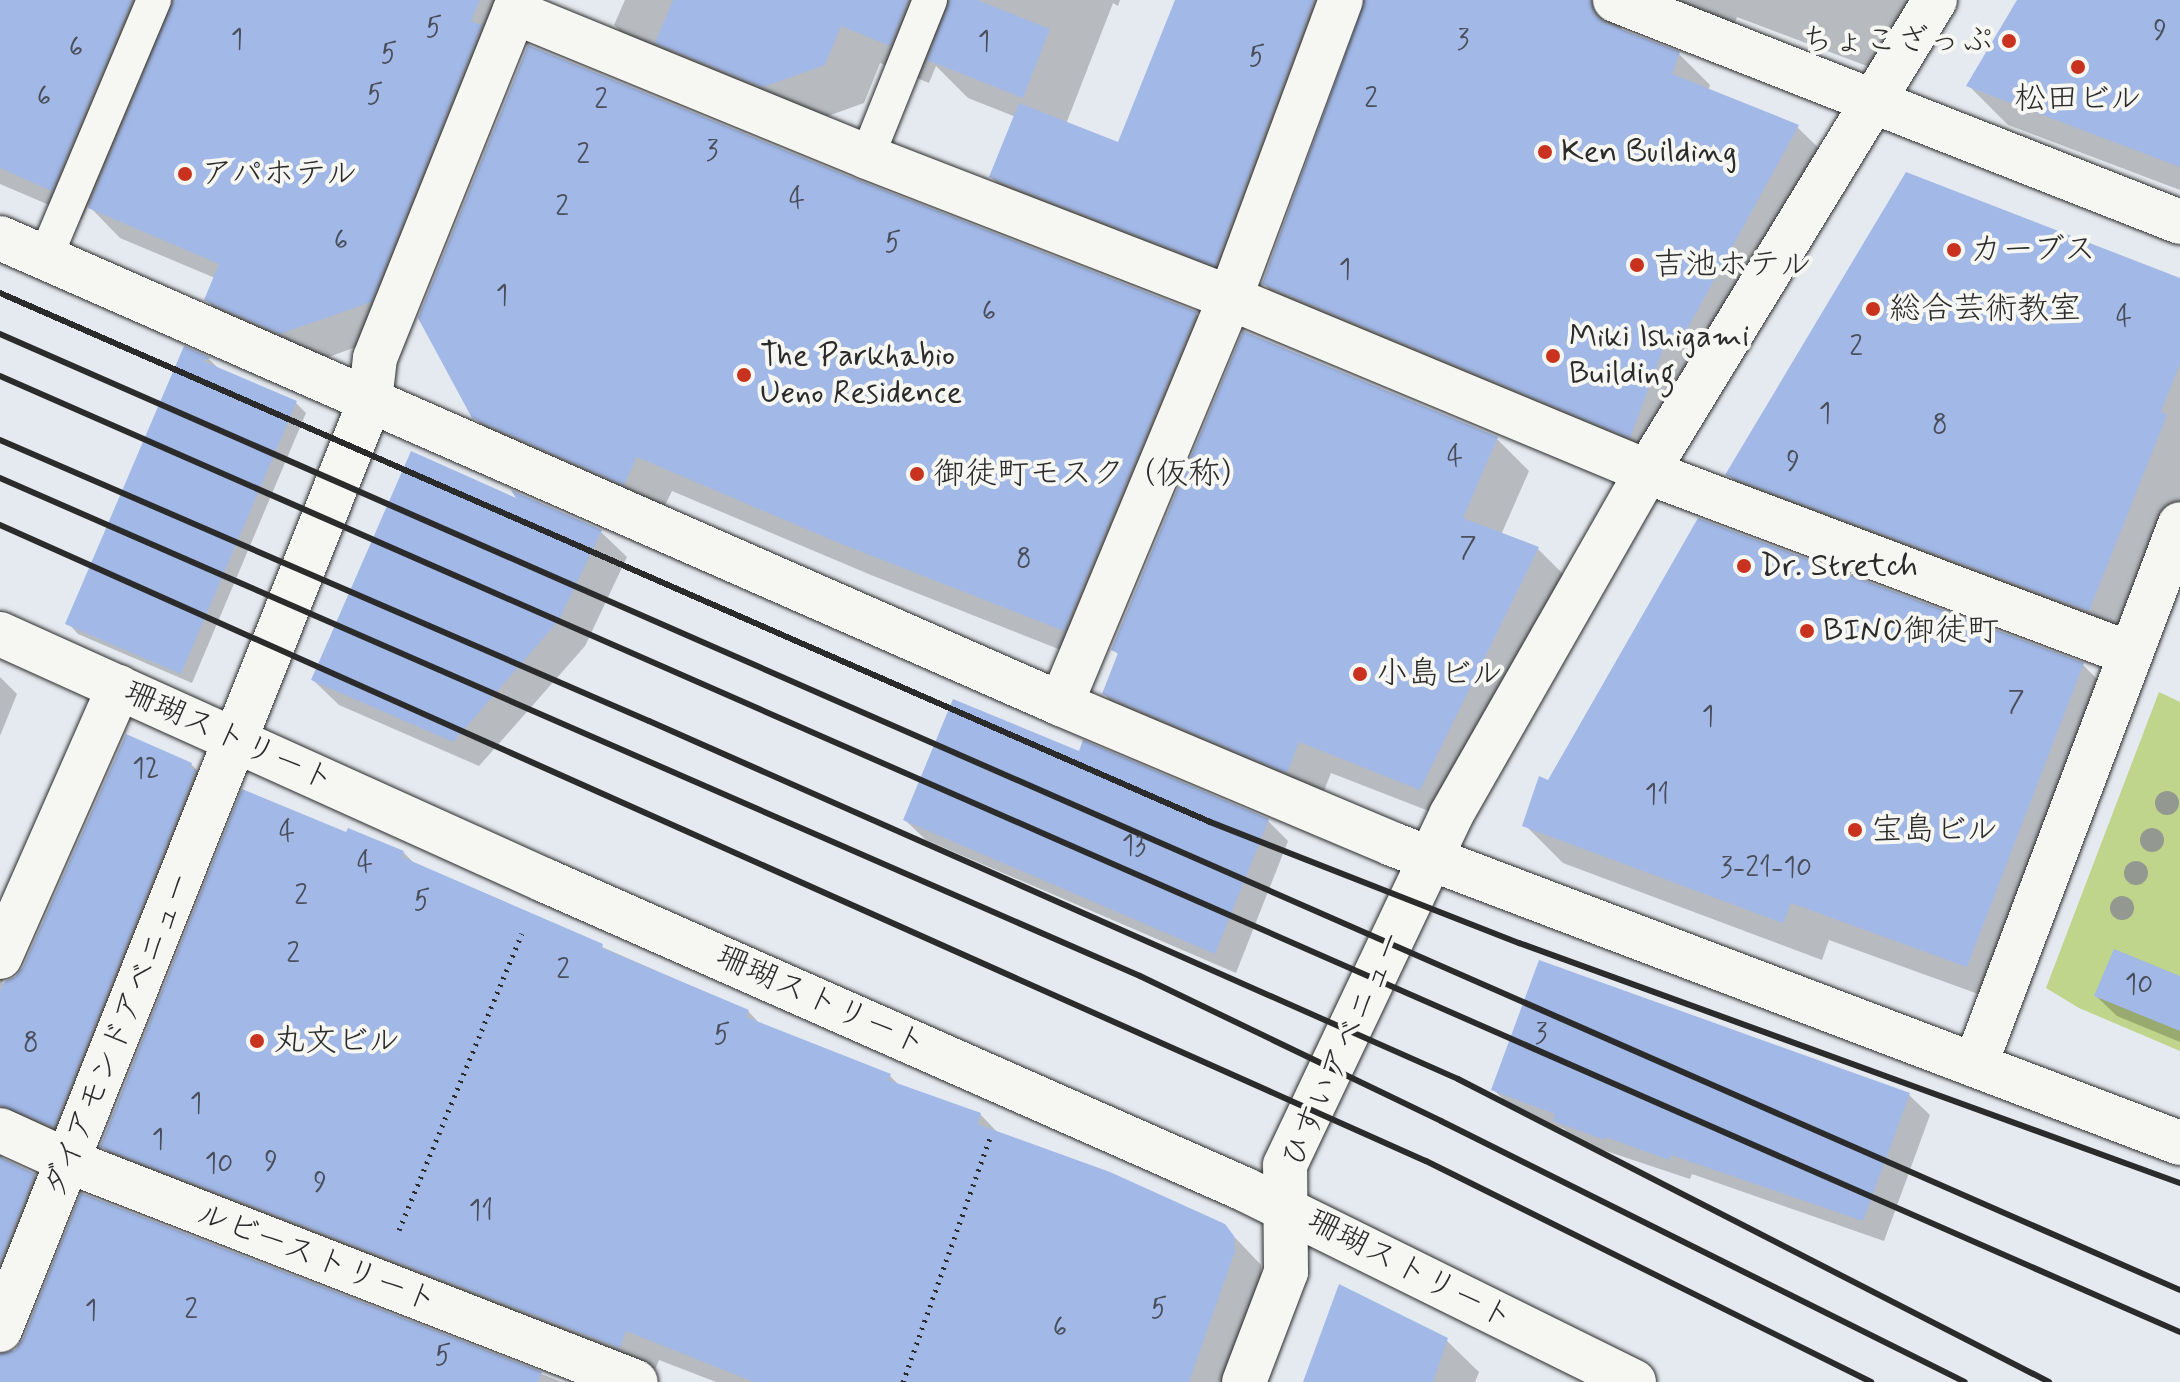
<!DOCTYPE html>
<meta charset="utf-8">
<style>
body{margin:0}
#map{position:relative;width:2180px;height:1382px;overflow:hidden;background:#e5eaf0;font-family:Mynerve,"Klee One",sans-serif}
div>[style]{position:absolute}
.green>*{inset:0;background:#bfd58b}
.shadow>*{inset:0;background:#0003}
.building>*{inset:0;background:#a2b8e6}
.path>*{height:5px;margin-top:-2.5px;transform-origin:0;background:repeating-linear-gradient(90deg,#2b2b2b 0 2px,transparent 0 8px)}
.roads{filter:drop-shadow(0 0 2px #2b2b2b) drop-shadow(0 0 2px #2b2b2b)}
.lane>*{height:34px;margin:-17px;padding:0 17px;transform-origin:17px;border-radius:17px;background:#f6f6f2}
.street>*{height:44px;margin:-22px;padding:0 22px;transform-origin:22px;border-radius:22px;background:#f6f6f2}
.rail>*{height:6px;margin:-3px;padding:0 3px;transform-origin:3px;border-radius:3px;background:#2b2b2b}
.trees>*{width:24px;height:24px;margin:-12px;border-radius:50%;background:#939991}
.dots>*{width:22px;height:22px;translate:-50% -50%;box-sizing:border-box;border:4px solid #f6f6f2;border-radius:50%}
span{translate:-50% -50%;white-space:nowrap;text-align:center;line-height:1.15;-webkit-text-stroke:8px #f6f6f2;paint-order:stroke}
.number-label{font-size:28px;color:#494e5a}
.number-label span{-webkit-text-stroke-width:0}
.poi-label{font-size:32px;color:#2b2b2b}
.right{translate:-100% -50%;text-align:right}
.left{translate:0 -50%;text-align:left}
.street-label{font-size:32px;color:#2b2b2b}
</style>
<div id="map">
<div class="green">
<div style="clip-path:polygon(2159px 692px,2180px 702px,2180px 1051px,2079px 1008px,2046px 988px)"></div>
</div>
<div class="shadow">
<div style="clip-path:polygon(0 0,524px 0,400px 331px,312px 363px,236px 330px,206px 300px,215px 278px,120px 238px,88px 205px,82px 219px,0 184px)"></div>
<div style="clip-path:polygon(625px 0,1120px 0,1118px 6px,1113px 3px,1066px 124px,1119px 145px,1177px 0,1920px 0,1875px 69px,1737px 17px,1730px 36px,1622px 23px,1621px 31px,1679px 54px,1710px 85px,1708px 91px,1797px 127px,1829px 158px,1661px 468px,1295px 315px,1264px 284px,1367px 7px,1357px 11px,1247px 295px,1022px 208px,991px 177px,1016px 117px,968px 98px,936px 66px,929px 83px,880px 63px,864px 103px,803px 125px,653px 63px,614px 25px)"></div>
<div style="clip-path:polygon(2019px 0,2180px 0,2180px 190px,2008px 125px,1968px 85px)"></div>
<div style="clip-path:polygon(857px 182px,1196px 314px,1231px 349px,1099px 665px,871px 575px,672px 491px,659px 518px,510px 453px,474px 417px)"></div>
<div style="clip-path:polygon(2180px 280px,2180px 513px,2126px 648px,1765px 512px,1728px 474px)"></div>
<div style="clip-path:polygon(185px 349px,210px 360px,219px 369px,296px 403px,306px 413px,192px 683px,78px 634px,68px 623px)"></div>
<div style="clip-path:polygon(1497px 439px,1529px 471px,1501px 535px,1538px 549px,1570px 581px,1452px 820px,1331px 773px,1319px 803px,1136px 726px,1104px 694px,1119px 655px,1113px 649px)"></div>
<div style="clip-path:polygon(520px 502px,601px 532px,627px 557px,585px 646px,479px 766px,339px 705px,313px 680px)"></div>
<div style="clip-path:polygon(2083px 665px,2121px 703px,2006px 1004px,1829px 940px,1822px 960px,1563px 863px,1525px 825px)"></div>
<div style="clip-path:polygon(0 677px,17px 694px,0 736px)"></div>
<div style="clip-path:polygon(1080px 753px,1268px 821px,1288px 841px,1236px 973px,926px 840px,905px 820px)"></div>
<div style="clip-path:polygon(191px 764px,218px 791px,81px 1153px,3px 1148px,2px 1159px,34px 1175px,61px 1202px,2px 1357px,16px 1352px,25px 1341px,83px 1196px,562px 1382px,0 1382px,0 923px,18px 942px,2px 984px,17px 978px)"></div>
<div style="clip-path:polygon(347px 834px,403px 852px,417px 866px,748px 1011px,762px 1026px,889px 1075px,900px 1086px,980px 1114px,1000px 1135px,1224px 1226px,1261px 1265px,1262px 1279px,1224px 1382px,716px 1382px,659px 1360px,652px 1377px,130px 1174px,102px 1146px)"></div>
<div style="clip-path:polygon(2180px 978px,2180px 1042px,2117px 1016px,2096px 996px)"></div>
<div style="clip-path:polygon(1494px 1090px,1909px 1095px,1930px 1115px,1884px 1241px,1692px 1174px,1690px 1179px,1576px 1141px,1564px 1129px,1514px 1110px)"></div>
<div style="clip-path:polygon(1446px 1340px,1479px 1372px,1475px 1382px,1307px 1382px)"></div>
</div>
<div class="building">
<div style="clip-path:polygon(0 0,132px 0,52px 191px,0 168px)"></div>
<div style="clip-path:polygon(174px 0,480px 0,471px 21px,482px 25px,371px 302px,280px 334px,204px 300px,219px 264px,88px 208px)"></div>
<div style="clip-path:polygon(673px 0,908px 0,890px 46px,841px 26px,825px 65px,763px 87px,655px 43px)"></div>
<div style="clip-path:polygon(950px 0,977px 0,1050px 29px,1023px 98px,927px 60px)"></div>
<div style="clip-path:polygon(1175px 0,1314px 0,1215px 266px,989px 177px,1019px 103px,1118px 142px)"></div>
<div style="clip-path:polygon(1365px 0,1591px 0,1595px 15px,1605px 23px,1680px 52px,1672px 74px,1799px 125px,1679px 344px,1667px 339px,1630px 438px,1262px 284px)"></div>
<div style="clip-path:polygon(2017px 0,2180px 0,2180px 167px,1966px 86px)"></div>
<div style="clip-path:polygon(528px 45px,858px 180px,1197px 312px,1064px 631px,834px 541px,637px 457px,624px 485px,472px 418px,418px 318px)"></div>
<div style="clip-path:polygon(1906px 172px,2180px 278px,2180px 363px,2161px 412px,2167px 415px,2089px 611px,1725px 475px)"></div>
<div style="clip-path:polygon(1243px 331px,1498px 437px,1463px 518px,1539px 547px,1420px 790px,1299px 742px,1287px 773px,1102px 694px,1118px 653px,1111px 650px)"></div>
<div style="clip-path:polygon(184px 346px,211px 358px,203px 361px,297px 401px,181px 674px,65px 624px)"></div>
<div style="clip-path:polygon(411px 451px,516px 498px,511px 490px,602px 530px,559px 620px,453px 742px,311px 680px)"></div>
<div style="clip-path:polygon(1698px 518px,2084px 663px,1967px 967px,1791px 903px,1783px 923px,1522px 826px,1539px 776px,1548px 780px)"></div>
<div style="clip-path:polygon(953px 699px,1079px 751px,1083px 740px,1269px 819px,1215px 954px,903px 820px)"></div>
<div style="clip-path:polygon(126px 734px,192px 763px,190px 768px,196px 770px,54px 1127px,0 1105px,0 991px,4px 982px,15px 977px,23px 967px)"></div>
<div style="clip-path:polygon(242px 789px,346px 832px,348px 828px,404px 851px,402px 857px,603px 944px,602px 948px,749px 1010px,746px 1017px,891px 1074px,888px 1080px,981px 1113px,977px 1124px,1110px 1172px,1225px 1224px,1234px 1236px,1235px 1251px,1189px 1382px,754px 1382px,626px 1331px,620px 1348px,100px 1147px)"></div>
<div style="clip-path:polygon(2114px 949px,2180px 976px,2180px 1031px,2094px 996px)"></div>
<div style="clip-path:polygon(1539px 960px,1910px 1093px,1863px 1221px,1671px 1155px,1669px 1160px,1606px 1137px,1605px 1140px,1553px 1121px,1555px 1114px,1491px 1090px)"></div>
<div style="clip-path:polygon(0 1157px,35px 1174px,0 1262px)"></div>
<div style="clip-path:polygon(81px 1193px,542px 1372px,538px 1382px,0 1382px,0 1354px,15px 1350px,23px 1339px)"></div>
<div style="clip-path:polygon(1339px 1284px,1448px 1338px,1433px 1382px,1303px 1382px)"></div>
</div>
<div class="path">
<div style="left:399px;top:1230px;width:321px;rotate:-67.5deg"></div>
<div style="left:903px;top:1382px;width:260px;rotate:-70.4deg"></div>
</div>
<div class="roads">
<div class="lane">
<div style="left:867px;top:157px;width:169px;rotate:-68.1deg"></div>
<div style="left:45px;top:258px;width:280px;rotate:-67.1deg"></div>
</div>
<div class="street">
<div style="left:1615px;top:0;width:607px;rotate:21.45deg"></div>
<div style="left:514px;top:12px;width:382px;rotate:22.3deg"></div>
<div style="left:867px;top:157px;width:389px;rotate:21.2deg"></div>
<div style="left:1230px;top:298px;width:452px;rotate:22.6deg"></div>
<div style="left:1647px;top:472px;width:517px;rotate:20.61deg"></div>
<div style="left:0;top:238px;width:1159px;rotate:23.71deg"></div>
<div style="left:1061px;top:704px;width:359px;rotate:22.9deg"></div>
<div style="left:1392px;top:844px;width:843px;rotate:20.78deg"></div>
<div style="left:0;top:634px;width:597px;rotate:24.33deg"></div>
<div style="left:544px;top:880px;width:765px;rotate:23.82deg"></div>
<div style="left:1244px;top:1189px;width:435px;rotate:26.3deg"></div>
<div style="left:1061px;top:704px;width:440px;rotate:-67.4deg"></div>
<div style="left:1230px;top:298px;width:318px;rotate:-69.6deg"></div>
<div style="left:0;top:957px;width:295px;rotate:-66.2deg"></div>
<div style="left:1976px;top:1063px;width:576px;rotate:-69.27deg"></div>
<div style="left:0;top:1130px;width:75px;rotate:24.5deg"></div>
<div style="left:68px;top:1161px;width:609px;rotate:21.26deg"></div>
<div style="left:0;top:1330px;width:1000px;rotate:-68.28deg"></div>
<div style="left:370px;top:401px;width:43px;rotate:-83.4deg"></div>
<div style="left:375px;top:358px;width:386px;rotate:-68.1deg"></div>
<div style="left:1244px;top:1382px;width:118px;rotate:-69.1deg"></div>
<div style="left:1286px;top:1272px;width:107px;rotate:-90.5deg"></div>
<div style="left:1285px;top:1165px;width:387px;rotate:-64.6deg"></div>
<div style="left:1451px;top:815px;width:395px;rotate:-60.3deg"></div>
<div style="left:1647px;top:472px;width:553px;rotate:-58.61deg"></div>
</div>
</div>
<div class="rail">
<div style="left:0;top:293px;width:1321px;rotate:23.61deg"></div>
<div style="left:1210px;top:822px;width:332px;rotate:21.4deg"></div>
<div style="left:1519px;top:943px;width:703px;rotate:19.96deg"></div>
<div style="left:0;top:334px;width:2380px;rotate:23.68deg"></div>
<div style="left:0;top:376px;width:2380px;rotate:23.68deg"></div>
<div style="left:0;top:440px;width:707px;rotate:23.41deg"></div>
<div style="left:649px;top:721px;width:885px;rotate:23.87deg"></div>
<div style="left:1458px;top:1079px;width:664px;rotate:27.14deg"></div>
<div style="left:0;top:478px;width:1244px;rotate:23.6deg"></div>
<div style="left:1140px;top:976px;width:334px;rotate:25.7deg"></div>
<div style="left:1441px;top:1121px;width:585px;rotate:26.48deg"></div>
<div style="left:0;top:525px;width:1561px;rotate:24.04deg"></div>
<div style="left:1426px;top:1161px;width:497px;rotate:26.4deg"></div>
</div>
<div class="trees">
<div style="left:2167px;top:803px"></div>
<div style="left:2152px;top:840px"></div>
<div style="left:2136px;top:873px"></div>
<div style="left:2122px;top:908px"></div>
</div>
<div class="dots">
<div style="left:2009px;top:41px;background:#c8321e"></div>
<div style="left:2078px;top:67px;background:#c8321e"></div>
<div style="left:1545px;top:152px;background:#c8321e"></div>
<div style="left:185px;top:174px;background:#c8321e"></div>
<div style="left:1954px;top:250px;background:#c8321e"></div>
<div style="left:1637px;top:265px;background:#c8321e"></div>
<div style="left:1873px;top:309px;background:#c8321e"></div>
<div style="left:1553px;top:356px;background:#c8321e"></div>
<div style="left:744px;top:375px;background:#c8321e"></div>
<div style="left:917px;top:474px;background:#c8321e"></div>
<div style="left:1744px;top:566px;background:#c8321e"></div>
<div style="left:1807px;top:631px;background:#c8321e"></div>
<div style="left:1360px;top:674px;background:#c8321e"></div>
<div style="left:1855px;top:830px;background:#c8321e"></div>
<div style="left:257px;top:1041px;background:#c8321e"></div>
</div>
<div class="number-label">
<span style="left:434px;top:29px">5</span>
<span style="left:2160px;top:32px">9</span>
<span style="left:237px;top:41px">1</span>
<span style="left:1463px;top:41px">3</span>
<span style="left:984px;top:43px">1</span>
<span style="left:76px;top:49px">6</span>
<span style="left:389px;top:55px">5</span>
<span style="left:1257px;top:58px">5</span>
<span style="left:375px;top:96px">5</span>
<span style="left:44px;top:98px">6</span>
<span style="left:1371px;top:100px">2</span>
<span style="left:601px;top:101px">2</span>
<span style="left:712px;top:152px">3</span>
<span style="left:583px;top:156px">2</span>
<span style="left:797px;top:200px">4</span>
<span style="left:562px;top:208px">2</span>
<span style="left:341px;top:242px">6</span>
<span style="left:893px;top:244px">5</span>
<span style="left:1345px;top:271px">1</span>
<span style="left:502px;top:297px">1</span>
<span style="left:989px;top:313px">6</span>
<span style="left:2124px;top:318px">4</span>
<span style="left:1856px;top:348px">2</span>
<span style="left:1825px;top:415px">1</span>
<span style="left:1940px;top:426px">8</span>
<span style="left:1455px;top:458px">4</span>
<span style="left:1793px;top:463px">9</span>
<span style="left:1468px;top:549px">7</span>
<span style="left:1024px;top:560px">8</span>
<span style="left:2016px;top:703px">7</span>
<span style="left:1708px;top:718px">1</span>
<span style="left:146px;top:770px">12</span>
<span style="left:1657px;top:796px">11</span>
<span style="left:287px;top:833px">4</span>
<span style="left:1134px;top:847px">13</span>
<span style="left:365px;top:864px">4</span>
<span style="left:1766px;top:869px">3-21-10</span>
<span style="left:301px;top:897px">2</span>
<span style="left:422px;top:902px">5</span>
<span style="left:293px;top:955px">2</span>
<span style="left:563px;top:971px">2</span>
<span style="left:2139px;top:986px">10</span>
<span style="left:1541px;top:1035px">3</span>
<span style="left:722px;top:1036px">5</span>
<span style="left:31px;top:1044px">8</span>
<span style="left:196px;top:1105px">1</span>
<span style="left:158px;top:1141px">1</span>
<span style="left:271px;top:1163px">9</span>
<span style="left:219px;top:1165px">10</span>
<span style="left:320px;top:1184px">9</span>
<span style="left:481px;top:1212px">11</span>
<span style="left:1159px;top:1310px">5</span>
<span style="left:191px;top:1311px">2</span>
<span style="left:91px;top:1312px">1</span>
<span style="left:1060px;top:1329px">6</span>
<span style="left:443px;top:1357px">5</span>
</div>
<div class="poi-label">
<span class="right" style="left:1993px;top:41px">ちょこざっぷ</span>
<span style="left:2078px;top:99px">松田ビル</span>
<span class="left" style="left:1561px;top:152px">Ken Building</span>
<span class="left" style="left:201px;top:174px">アパホテル</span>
<span class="left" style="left:1970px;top:250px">カーブス</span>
<span class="left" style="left:1653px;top:265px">吉池ホテル</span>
<span class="left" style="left:1889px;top:309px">総合芸術教室</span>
<span class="left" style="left:1569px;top:356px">Miki Ishigami<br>Building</span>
<span class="left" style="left:760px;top:375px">The Parkhabio<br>Ueno Residence</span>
<span class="left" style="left:933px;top:474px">御徒町モスク（仮称）</span>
<span class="left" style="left:1760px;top:566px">Dr. Stretch</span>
<span class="left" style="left:1823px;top:631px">BINO御徒町</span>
<span class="left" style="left:1376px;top:674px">小島ビル</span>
<span class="left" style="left:1871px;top:830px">宝島ビル</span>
<span class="left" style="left:273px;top:1041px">丸文ビル</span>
</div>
<div class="street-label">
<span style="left:229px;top:737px;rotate:24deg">珊瑚ストリート</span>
<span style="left:821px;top:1001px;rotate:24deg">珊瑚ストリート</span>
<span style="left:119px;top:1035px;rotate:-68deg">ダイアモンドアベニュー</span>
<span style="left:1344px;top:1049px;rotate:-66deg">ひすいアベニュー</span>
<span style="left:317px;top:1258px;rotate:21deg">ルビーストリート</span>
<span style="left:1410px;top:1270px;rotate:27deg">珊瑚ストリート</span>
</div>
</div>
